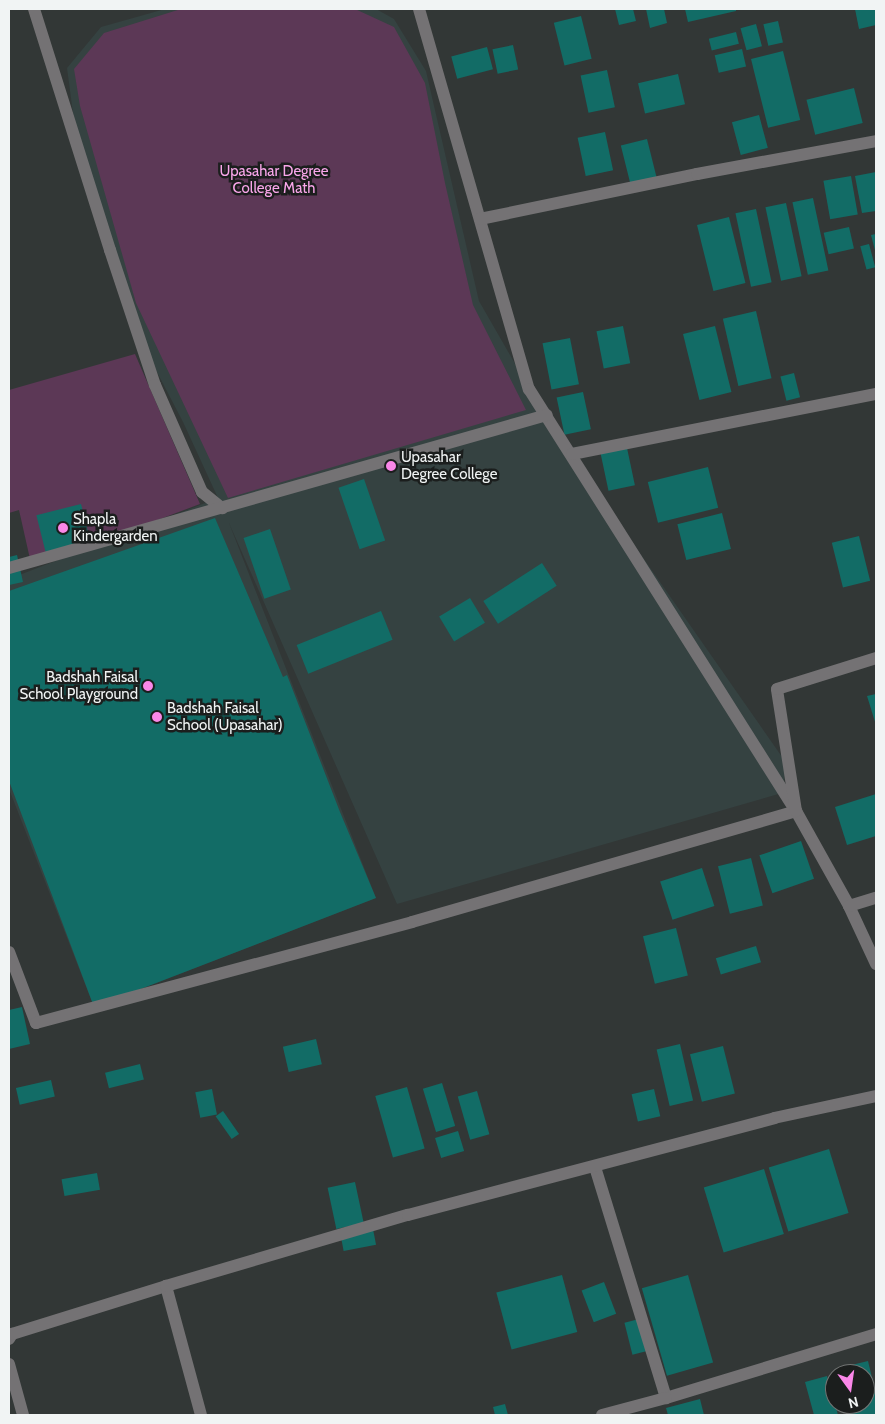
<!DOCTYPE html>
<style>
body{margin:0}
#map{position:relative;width:885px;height:1424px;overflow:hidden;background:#323736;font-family:Cabin,sans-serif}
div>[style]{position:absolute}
.built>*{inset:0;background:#354241}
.green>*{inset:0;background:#5c3856}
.building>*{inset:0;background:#126c66;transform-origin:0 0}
.minor>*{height:12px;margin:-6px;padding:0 6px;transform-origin:6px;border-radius:6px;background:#747274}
.dots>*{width:14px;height:14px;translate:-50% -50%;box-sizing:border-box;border:2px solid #1b1e1d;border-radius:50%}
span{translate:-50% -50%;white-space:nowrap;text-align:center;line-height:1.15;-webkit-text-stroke:5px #1b1e1d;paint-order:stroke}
.park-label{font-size:15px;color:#f9a6ea}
.poi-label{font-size:15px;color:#f1f4f4}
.left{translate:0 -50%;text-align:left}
.right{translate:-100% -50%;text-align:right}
.frame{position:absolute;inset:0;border:10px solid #f1f4f4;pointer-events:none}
.north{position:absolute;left:825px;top:1364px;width:50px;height:50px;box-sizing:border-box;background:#1b1e1d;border:1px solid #717473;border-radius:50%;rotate:166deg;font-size:14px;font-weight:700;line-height:20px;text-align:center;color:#f1f4f4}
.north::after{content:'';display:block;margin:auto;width:18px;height:22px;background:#fa87e8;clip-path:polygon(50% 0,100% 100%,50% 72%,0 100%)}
</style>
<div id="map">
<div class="built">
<div style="clip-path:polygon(165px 9px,376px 9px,394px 19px,426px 71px,479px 301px,549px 423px,787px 764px,782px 793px,397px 904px,229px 523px,376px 898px,94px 1007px,9px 789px,9px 579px,218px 498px,183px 422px,146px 351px,80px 166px,67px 68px,101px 27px)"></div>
</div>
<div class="green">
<div style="clip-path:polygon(181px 9px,355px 9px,394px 27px,425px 83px,445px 183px,473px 305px,526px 410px,228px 498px,136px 303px,80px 106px,74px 69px,104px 33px)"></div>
<div style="clip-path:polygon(135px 354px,200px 504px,115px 536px,30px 559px,19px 510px,9px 513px,9px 390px)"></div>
</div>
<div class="building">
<div style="clip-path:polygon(615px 9px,633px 9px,636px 21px,619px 25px)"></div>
<div style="clip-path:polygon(646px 9px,664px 9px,667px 23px,650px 28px)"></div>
<div style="clip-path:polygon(685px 9px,736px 9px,736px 11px,688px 22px)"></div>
<div style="clip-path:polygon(855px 9px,876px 9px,876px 25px,859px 29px)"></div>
<div style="left:581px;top:16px;width:44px;height:28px;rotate:76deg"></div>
<div style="left:778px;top:21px;width:22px;height:15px;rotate:77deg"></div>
<div style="left:756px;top:24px;width:23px;height:16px;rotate:75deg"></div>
<div style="left:736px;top:32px;width:12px;height:28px;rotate:76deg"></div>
<div style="left:513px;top:45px;width:25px;height:21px;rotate:78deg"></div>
<div style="left:487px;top:47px;width:23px;height:37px;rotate:75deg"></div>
<div style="left:742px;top:49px;width:18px;height:28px;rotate:77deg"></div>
<div style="left:783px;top:51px;width:71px;height:33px;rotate:76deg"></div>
<div style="left:607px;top:70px;width:38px;height:27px;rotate:78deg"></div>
<div style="left:678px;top:74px;width:31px;height:41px;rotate:77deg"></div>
<div style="left:854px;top:88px;width:36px;height:49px;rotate:76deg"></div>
<div style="left:759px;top:115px;width:34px;height:28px;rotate:75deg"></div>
<div style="left:605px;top:132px;width:39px;height:28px;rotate:78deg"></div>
<div style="left:647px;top:139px;width:40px;height:27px;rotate:76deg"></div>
<div style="clip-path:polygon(876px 172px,876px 211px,862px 213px,855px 176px)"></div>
<div style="left:851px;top:176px;width:39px;height:28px;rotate:80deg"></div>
<div style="left:813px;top:198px;width:74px;height:21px;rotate:78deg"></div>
<div style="left:786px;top:203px;width:75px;height:21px;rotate:78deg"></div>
<div style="left:756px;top:209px;width:75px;height:21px;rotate:78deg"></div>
<div style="left:729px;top:217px;width:68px;height:33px;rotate:76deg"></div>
<div style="left:849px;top:227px;width:22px;height:26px;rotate:77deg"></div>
<div style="clip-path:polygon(876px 234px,876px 254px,871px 235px)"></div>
<div style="left:869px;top:244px;width:24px;height:9px;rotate:75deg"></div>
<div style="left:756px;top:311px;width:69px;height:34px;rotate:77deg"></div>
<div style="left:623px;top:326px;width:38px;height:27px;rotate:79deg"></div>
<div style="left:715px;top:326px;width:68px;height:33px;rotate:76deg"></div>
<div style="left:570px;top:338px;width:47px;height:28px;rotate:79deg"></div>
<div style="left:794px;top:373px;width:25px;height:14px;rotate:76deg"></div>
<div style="left:583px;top:392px;width:38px;height:27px;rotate:78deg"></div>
<div style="left:627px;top:448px;width:38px;height:27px;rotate:78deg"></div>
<div style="left:708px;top:467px;width:42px;height:62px;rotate:76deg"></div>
<div style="left:364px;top:479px;width:65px;height:27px;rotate:71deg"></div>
<div style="left:81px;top:504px;width:38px;height:46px;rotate:76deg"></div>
<div style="left:722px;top:513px;width:37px;height:46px;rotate:76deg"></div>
<div style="clip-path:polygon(215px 518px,283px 677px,287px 675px,340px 812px,376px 898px,94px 1007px,9px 781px,9px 591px)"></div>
<div style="left:270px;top:529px;width:64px;height:28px;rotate:71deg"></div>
<div style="left:859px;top:536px;width:46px;height:28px;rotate:76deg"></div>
<div style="clip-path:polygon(17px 555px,23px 582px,9px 585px,9px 557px)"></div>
<div style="left:542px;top:563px;width:27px;height:70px;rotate:57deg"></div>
<div style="left:470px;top:598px;width:29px;height:36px;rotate:59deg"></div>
<div style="left:381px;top:611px;width:31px;height:91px;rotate:68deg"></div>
<div style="clip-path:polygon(876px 694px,876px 725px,867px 696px)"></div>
<div style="clip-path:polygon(876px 794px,876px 836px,847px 845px,835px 807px)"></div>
<div style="left:801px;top:841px;width:40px;height:44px;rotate:71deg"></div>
<div style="left:751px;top:858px;width:49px;height:34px;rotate:76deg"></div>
<div style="left:702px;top:868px;width:40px;height:44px;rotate:72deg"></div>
<div style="left:676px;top:928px;width:49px;height:34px;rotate:76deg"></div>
<div style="left:756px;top:946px;width:17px;height:42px;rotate:73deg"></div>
<div style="clip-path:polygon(22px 1007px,30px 1044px,9px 1049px,9px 1010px)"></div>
<div style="left:316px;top:1039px;width:26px;height:34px;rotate:77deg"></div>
<div style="left:680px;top:1044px;width:58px;height:24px;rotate:77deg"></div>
<div style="left:723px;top:1046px;width:49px;height:34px;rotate:76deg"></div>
<div style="left:140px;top:1064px;width:16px;height:36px;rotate:76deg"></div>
<div style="left:51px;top:1080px;width:17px;height:36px;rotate:77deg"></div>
<div style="left:442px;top:1083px;width:45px;height:20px;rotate:73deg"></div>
<div style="left:407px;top:1087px;width:64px;height:33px;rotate:74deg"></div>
<div style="left:212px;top:1089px;width:26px;height:17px;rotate:79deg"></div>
<div style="left:654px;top:1089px;width:28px;height:23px;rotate:77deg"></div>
<div style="left:477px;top:1091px;width:45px;height:20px;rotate:74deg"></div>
<div style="left:223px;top:1111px;width:28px;height:9px;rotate:55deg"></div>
<div style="left:458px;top:1131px;width:21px;height:24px;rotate:73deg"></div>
<div style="left:829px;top:1149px;width:67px;height:63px;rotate:73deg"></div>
<div style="left:764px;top:1169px;width:68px;height:63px;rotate:73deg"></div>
<div style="left:97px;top:1173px;width:17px;height:36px;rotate:80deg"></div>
<div style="left:355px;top:1182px;width:42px;height:28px;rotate:78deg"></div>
<div style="left:373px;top:1229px;width:16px;height:33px;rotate:79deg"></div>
<div style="left:562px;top:1275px;width:59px;height:68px;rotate:75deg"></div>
<div style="left:688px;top:1275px;width:91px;height:48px;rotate:74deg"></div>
<div style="left:604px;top:1282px;width:34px;height:24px;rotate:69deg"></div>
<div style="left:639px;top:1319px;width:33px;height:15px;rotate:76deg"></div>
<div style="clip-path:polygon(868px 1361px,876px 1394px,876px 1415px,851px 1415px,848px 1404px,865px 1404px,865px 1374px,840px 1374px,839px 1368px)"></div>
<div style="clip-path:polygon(827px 1376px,838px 1415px,814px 1415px,805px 1382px)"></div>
<div style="clip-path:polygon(700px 1399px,704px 1415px,668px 1415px,666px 1408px)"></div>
<div style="clip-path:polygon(505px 1404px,508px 1415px,495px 1415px,493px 1407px)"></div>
</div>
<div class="minor">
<div style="left:34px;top:9px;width:253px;rotate:72.5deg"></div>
<div style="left:110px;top:250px;width:142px;rotate:71.6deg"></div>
<div style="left:155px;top:385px;width:117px;rotate:66.3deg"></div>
<div style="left:202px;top:492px;width:26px;rotate:39deg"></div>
<div style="left:419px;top:9px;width:396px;rotate:73.9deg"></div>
<div style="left:529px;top:389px;width:499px;rotate:57.7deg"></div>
<div style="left:796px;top:811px;width:109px;rotate:60.8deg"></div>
<div style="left:849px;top:906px;width:64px;rotate:65deg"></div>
<div style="left:480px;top:219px;width:222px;rotate:-11.7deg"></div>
<div style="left:697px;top:174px;width:182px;rotate:-10.4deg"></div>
<div style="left:572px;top:454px;width:310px;rotate:-11.2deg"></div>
<div style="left:9px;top:568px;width:559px;rotate:-15.88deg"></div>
<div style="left:849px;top:906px;width:28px;rotate:-17deg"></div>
<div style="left:9px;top:952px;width:76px;rotate:69.2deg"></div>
<div style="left:36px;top:1023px;width:389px;rotate:-15deg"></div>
<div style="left:412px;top:922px;width:400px;rotate:-16.1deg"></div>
<div style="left:796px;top:811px;width:123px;rotate:-98.9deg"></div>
<div style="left:777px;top:689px;width:104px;rotate:-17.4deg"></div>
<div style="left:595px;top:1167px;width:242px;rotate:72.9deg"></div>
<div style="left:666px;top:1398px;width:220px;rotate:-16.9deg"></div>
<div style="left:9px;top:1339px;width:6px;rotate:-59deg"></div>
<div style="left:12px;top:1334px;width:161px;rotate:-17.3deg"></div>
<div style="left:9px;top:1364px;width:53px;rotate:74.6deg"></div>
<div style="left:201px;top:1415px;width:134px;rotate:-105.2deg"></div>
<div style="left:166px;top:1286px;width:252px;rotate:-16.4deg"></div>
<div style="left:408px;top:1215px;width:379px;rotate:-14.8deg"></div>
<div style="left:774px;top:1118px;width:104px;rotate:-12.2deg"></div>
<div style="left:602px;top:1415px;width:66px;rotate:-14.9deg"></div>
</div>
<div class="dots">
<div style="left:391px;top:466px;background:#fa87e8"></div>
<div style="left:63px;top:528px;background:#fa87e8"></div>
<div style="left:148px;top:686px;background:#fa87e8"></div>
<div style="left:157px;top:717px;background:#fa87e8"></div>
</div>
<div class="park-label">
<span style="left:274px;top:180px">Upasahar Degree<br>College Math</span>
</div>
<div class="poi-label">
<span class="left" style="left:401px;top:466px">Upasahar<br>Degree College</span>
<span class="left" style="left:73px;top:528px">Shapla<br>Kindergarden</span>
<span class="right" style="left:138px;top:686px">Badshah Faisal<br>School Playground</span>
<span class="left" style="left:167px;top:717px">Badshah Faisal<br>School (Upasahar)</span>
</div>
<div class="frame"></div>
<div class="north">N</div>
</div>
